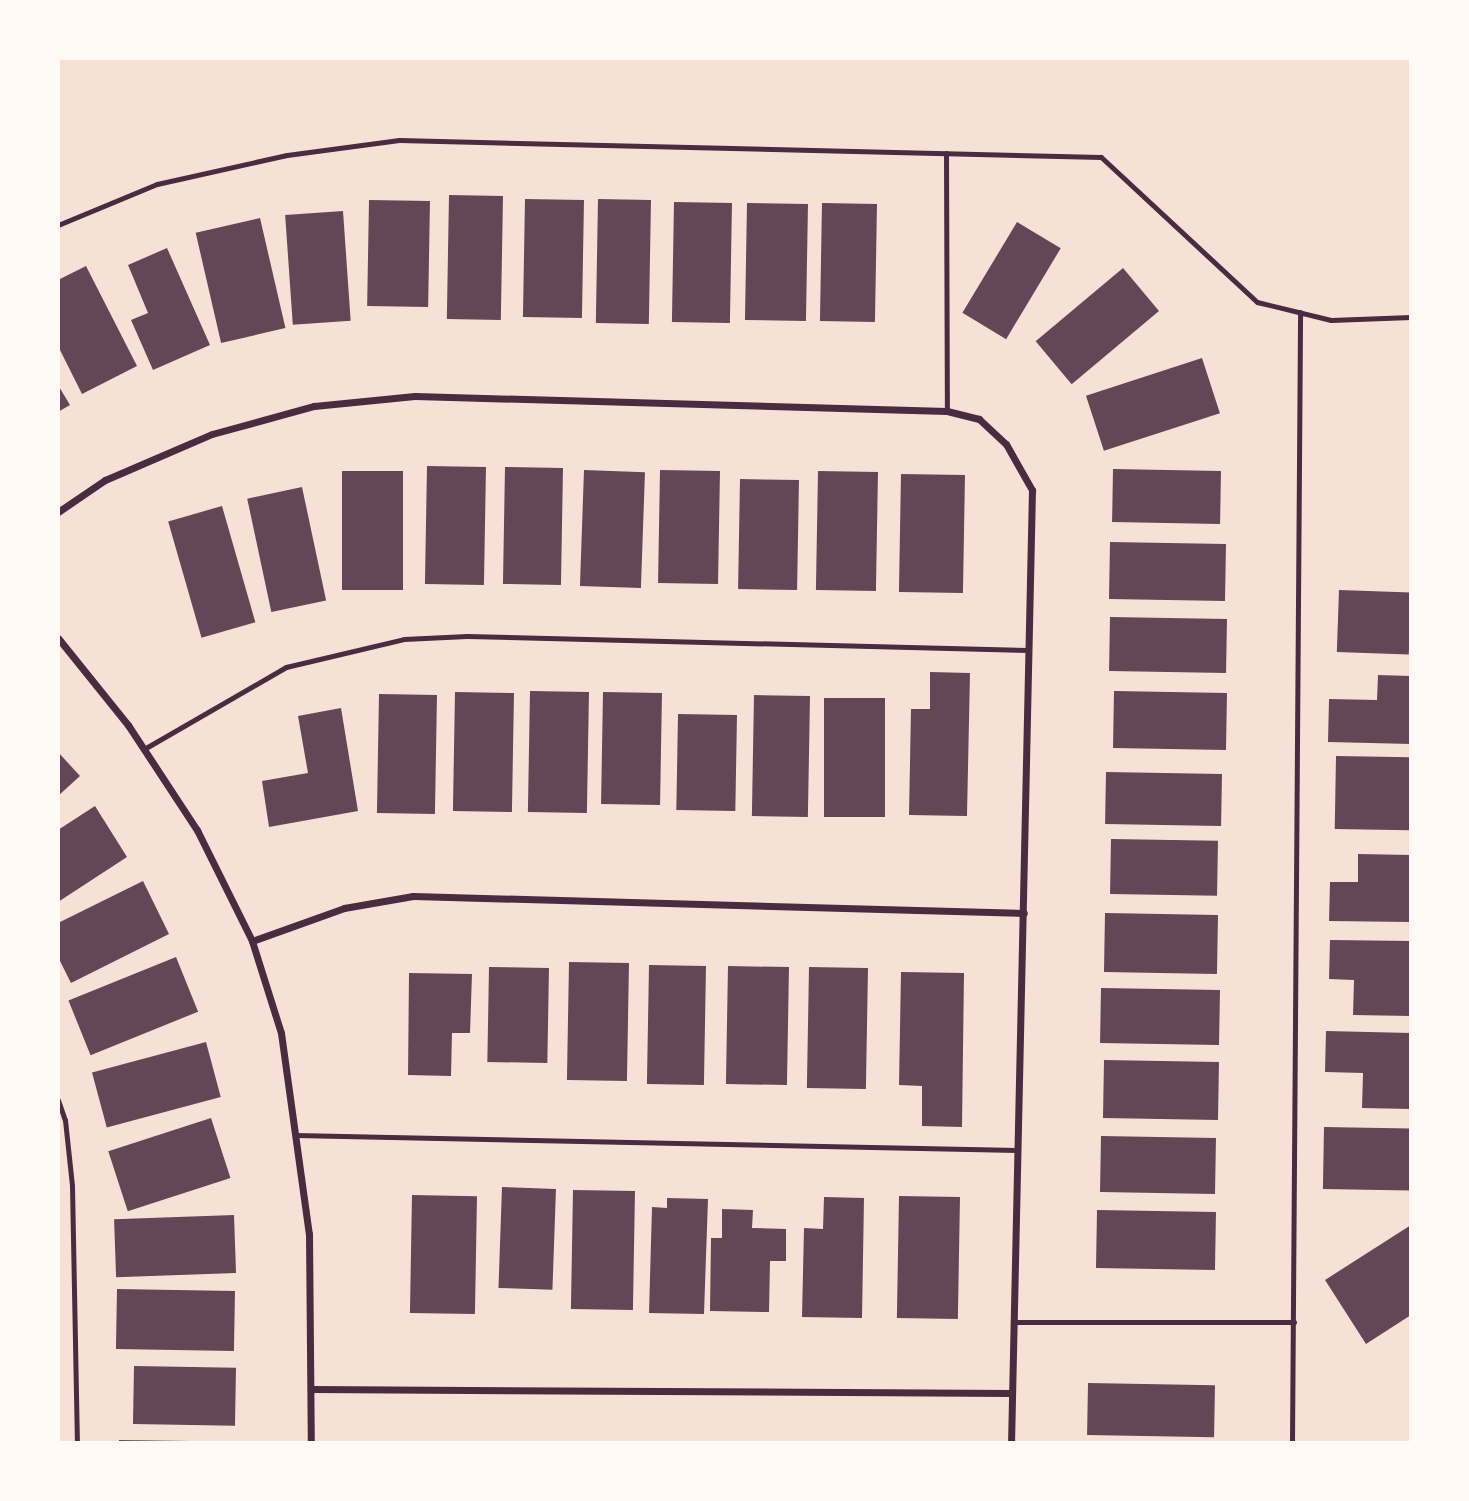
<!DOCTYPE html>
<style>
body{margin:0}
#map{position:relative;width:1469px;height:1501px;overflow:hidden;background:#f7e1d7;font-family:"Zilla Slab",serif}
div>[style]{position:absolute}
.building>*{inset:0;background:#644757;transform-origin:0 0}
.service>*{height:5px;margin:-2.5px;padding:0 2.5px;transform-origin:2.5px;border-radius:2.5px;background:#4a2c40}
.minor>*{height:7px;margin:-3.5px;padding:0 3.5px;transform-origin:3.5px;border-radius:3.5px;background:#4a2c40}
span{translate:-50% -50%;white-space:nowrap;text-align:center;line-height:1.15;-webkit-text-stroke:5px #fffaf5;paint-order:stroke}
.frame{position:absolute;inset:0;border:60px solid #fffaf5;pointer-events:none}
</style>
<div id="map">
<div class="building">
<div style="left:449px;top:195px;width:54px;height:124px;rotate:1deg"></div>
<div style="left:525px;top:199px;width:59px;height:118px;rotate:1deg"></div>
<div style="left:598px;top:199px;width:53px;height:124px;rotate:1deg"></div>
<div style="left:369px;top:200px;width:61px;height:106px;rotate:1deg"></div>
<div style="left:674px;top:202px;width:58px;height:120px;rotate:1deg"></div>
<div style="left:747px;top:203px;width:61px;height:117px;rotate:1deg"></div>
<div style="left:822px;top:203px;width:55px;height:118px;rotate:1deg"></div>
<div style="left:343px;top:211px;width:110px;height:58px;rotate:86deg"></div>
<div style="left:260px;top:218px;width:113px;height:66px;rotate:77deg"></div>
<div style="left:1017px;top:222px;width:51px;height:106px;rotate:31deg"></div>
<div style="clip-path:polygon(167px 248px,210px 345px,153px 370px,131px 320px,148px 313px,128px 265px)"></div>
<div style="clip-path:polygon(86px 266px,137px 366px,82px 394px,58px 346px,58px 280px)"></div>
<div style="left:1123px;top:268px;width:56px;height:114px;rotate:50deg"></div>
<div style="left:1202px;top:358px;width:58px;height:122px;rotate:72deg"></div>
<div style="clip-path:polygon(58px 385px,70px 405px,58px 412px)"></div>
<div style="left:427px;top:466px;width:59px;height:118px;rotate:1deg"></div>
<div style="left:505px;top:467px;width:58px;height:117px;rotate:1deg"></div>
<div style="left:1113px;top:469px;width:108px;height:53px;rotate:1deg"></div>
<div style="left:584px;top:470px;width:61px;height:116px;rotate:2deg"></div>
<div style="left:660px;top:470px;width:60px;height:113px;rotate:1deg"></div>
<div style="left:342px;top:471px;width:61px;height:119px"></div>
<div style="left:818px;top:471px;width:60px;height:119px;rotate:1deg"></div>
<div style="left:901px;top:474px;width:64px;height:118px;rotate:1deg"></div>
<div style="left:740px;top:479px;width:59px;height:110px;rotate:1deg"></div>
<div style="left:302px;top:487px;width:116px;height:56px;rotate:78deg"></div>
<div style="left:222px;top:506px;width:121px;height:56px;rotate:74deg"></div>
<div style="left:1110px;top:542px;width:116px;height:57px;rotate:1deg"></div>
<div style="left:1339px;top:590px;width:72px;height:62px;rotate:2deg"></div>
<div style="left:1110px;top:617px;width:117px;height:54px;rotate:1deg"></div>
<div style="clip-path:polygon(930px 672px,970px 673px,967px 816px,909px 815px,911px 709px,930px 709px)"></div>
<div style="clip-path:polygon(1378px 675px,1411px 676px,1411px 744px,1328px 742px,1329px 699px,1377px 700px)"></div>
<div style="left:530px;top:691px;width:59px;height:121px;rotate:1deg"></div>
<div style="left:1114px;top:691px;width:113px;height:57px;rotate:1deg"></div>
<div style="left:455px;top:692px;width:59px;height:119px;rotate:1deg"></div>
<div style="left:603px;top:692px;width:59px;height:112px;rotate:1deg"></div>
<div style="left:379px;top:694px;width:58px;height:119px;rotate:1deg"></div>
<div style="left:754px;top:695px;width:56px;height:121px;rotate:1deg"></div>
<div style="left:824px;top:698px;width:61px;height:119px"></div>
<div style="clip-path:polygon(341px 708px,358px 811px,269px 827px,262px 781px,308px 773px,298px 716px)"></div>
<div style="left:678px;top:714px;width:59px;height:96px;rotate:1deg"></div>
<div style="clip-path:polygon(58px 752px,80px 776px,58px 796px)"></div>
<div style="left:1336px;top:756px;width:75px;height:73px;rotate:1deg"></div>
<div style="left:1106px;top:772px;width:116px;height:52px;rotate:1deg"></div>
<div style="clip-path:polygon(95px 806px,127px 857px,58px 902px,58px 830px)"></div>
<div style="left:1111px;top:839px;width:107px;height:55px;rotate:1deg"></div>
<div style="clip-path:polygon(1358px 854px,1411px 855px,1411px 922px,1329px 921px,1330px 882px,1358px 882px)"></div>
<div style="clip-path:polygon(143px 881px,169px 934px,71px 983px,58px 957px,58px 923px)"></div>
<div style="left:1105px;top:913px;width:113px;height:59px;rotate:1deg"></div>
<div style="clip-path:polygon(1330px 940px,1411px 941px,1411px 1016px,1353px 1015px,1354px 980px,1329px 979px)"></div>
<div style="left:176px;top:957px;width:59px;height:116px;rotate:68deg"></div>
<div style="left:569px;top:962px;width:60px;height:118px;rotate:1deg"></div>
<div style="left:649px;top:965px;width:57px;height:119px;rotate:1deg"></div>
<div style="left:728px;top:966px;width:61px;height:118px;rotate:1deg"></div>
<div style="left:489px;top:967px;width:60px;height:95px;rotate:1deg"></div>
<div style="left:809px;top:967px;width:59px;height:121px;rotate:1deg"></div>
<div style="clip-path:polygon(901px 972px,964px 973px,962px 1127px,922px 1126px,922px 1086px,899px 1085px)"></div>
<div style="clip-path:polygon(409px 973px,472px 974px,470px 1033px,452px 1033px,451px 1076px,408px 1075px)"></div>
<div style="left:1101px;top:988px;width:119px;height:55px;rotate:1deg"></div>
<div style="clip-path:polygon(1326px 1031px,1411px 1033px,1411px 1109px,1362px 1108px,1363px 1073px,1325px 1072px)"></div>
<div style="left:206px;top:1042px;width:57px;height:118px;rotate:75deg"></div>
<div style="left:1104px;top:1060px;width:115px;height:58px;rotate:1deg"></div>
<div style="left:211px;top:1118px;width:63px;height:108px;rotate:72deg"></div>
<div style="left:1324px;top:1127px;width:87px;height:62px;rotate:1deg"></div>
<div style="left:1101px;top:1136px;width:115px;height:56px;rotate:1deg"></div>
<div style="left:502px;top:1187px;width:54px;height:101px;rotate:2deg"></div>
<div style="left:573px;top:1190px;width:62px;height:119px;rotate:1deg"></div>
<div style="left:412px;top:1195px;width:65px;height:118px;rotate:1deg"></div>
<div style="left:899px;top:1196px;width:61px;height:122px;rotate:1deg"></div>
<div style="clip-path:polygon(824px 1197px,864px 1198px,862px 1318px,802px 1317px,804px 1228px,823px 1229px)"></div>
<div style="clip-path:polygon(667px 1198px,708px 1199px,704px 1314px,649px 1313px,652px 1207px,667px 1208px)"></div>
<div style="clip-path:polygon(722px 1209px,753px 1210px,752px 1228px,786px 1229px,786px 1261px,770px 1261px,769px 1312px,710px 1311px,711px 1238px,722px 1238px)"></div>
<div style="left:1097px;top:1210px;width:119px;height:58px;rotate:1deg"></div>
<div style="left:234px;top:1215px;width:58px;height:120px;rotate:88deg"></div>
<div style="clip-path:polygon(1411px 1225px,1411px 1315px,1366px 1344px,1325px 1280px)"></div>
<div style="left:117px;top:1289px;width:118px;height:60px;rotate:1deg"></div>
<div style="left:134px;top:1366px;width:102px;height:58px;rotate:1deg"></div>
<div style="left:1088px;top:1383px;width:127px;height:52px;rotate:1deg"></div>
<div style="clip-path:polygon(119px 1440px,192px 1441px,192px 1443px,119px 1443px)"></div>
</div>
<div class="service">
<div style="left:946px;top:153px;width:258px;rotate:89.8deg"></div>
<div style="left:58px;top:225px;width:107px;rotate:-22.5deg"></div>
<div style="left:157px;top:184px;width:133px;rotate:-12.6deg"></div>
<div style="left:287px;top:155px;width:113px;rotate:-7.6deg"></div>
<div style="left:399px;top:140px;width:702px;rotate:1.39deg"></div>
<div style="left:1101px;top:157px;width:213px;rotate:42.9deg"></div>
<div style="left:1257px;top:302px;width:76px;rotate:13.7deg"></div>
<div style="left:1331px;top:320px;width:80px;rotate:-2.1deg"></div>
<div style="left:144px;top:749px;width:164px;rotate:-30deg"></div>
<div style="left:286px;top:667px;width:121px;rotate:-13.3deg"></div>
<div style="left:404px;top:639px;width:63px;rotate:-2.7deg"></div>
<div style="left:467px;top:636px;width:562px;rotate:1.43deg"></div>
<div style="left:58px;top:1100px;width:21px;rotate:71deg"></div>
<div style="left:65px;top:1120px;width:66px;rotate:83.9deg"></div>
<div style="left:72px;top:1186px;width:257px;rotate:88.9deg"></div>
<div style="left:295px;top:1135px;width:722px;rotate:1.19deg"></div>
<div style="left:1013px;top:1322px;width:281px"></div>
<div style="left:1292px;top:1443px;width:1131px;rotate:-89.59deg"></div>
</div>
<div class="minor">
<div style="left:58px;top:512px;width:57px;rotate:-34.2deg"></div>
<div style="left:105px;top:480px;width:116px;rotate:-23.3deg"></div>
<div style="left:212px;top:434px;width:106px;rotate:-15.4deg"></div>
<div style="left:314px;top:406px;width:101px;rotate:-5.7deg"></div>
<div style="left:415px;top:396px;width:532px;rotate:1.62deg"></div>
<div style="left:947px;top:411px;width:33px;rotate:14deg"></div>
<div style="left:979px;top:419px;width:37px;rotate:43deg"></div>
<div style="left:1006px;top:444px;width:53px;rotate:60.5deg"></div>
<div style="left:1032px;top:490px;width:953px;rotate:91.26deg"></div>
<div style="left:58px;top:638px;width:112px;rotate:51.2deg"></div>
<div style="left:128px;top:725px;width:126px;rotate:56.7deg"></div>
<div style="left:197px;top:830px;width:124px;rotate:63.6deg"></div>
<div style="left:252px;top:941px;width:96px;rotate:72.5deg"></div>
<div style="left:281px;top:1033px;width:203px;rotate:82.1deg"></div>
<div style="left:309px;top:1234px;width:209px;rotate:89.5deg"></div>
<div style="left:252px;top:941px;width:98px;rotate:-19.7deg"></div>
<div style="left:344px;top:908px;width:70px;rotate:-9.9deg"></div>
<div style="left:413px;top:896px;width:611px;rotate:1.59deg"></div>
<div style="left:311px;top:1389px;width:699px;rotate:0.33deg"></div>
</div>
<div class="frame"></div>
</div>
